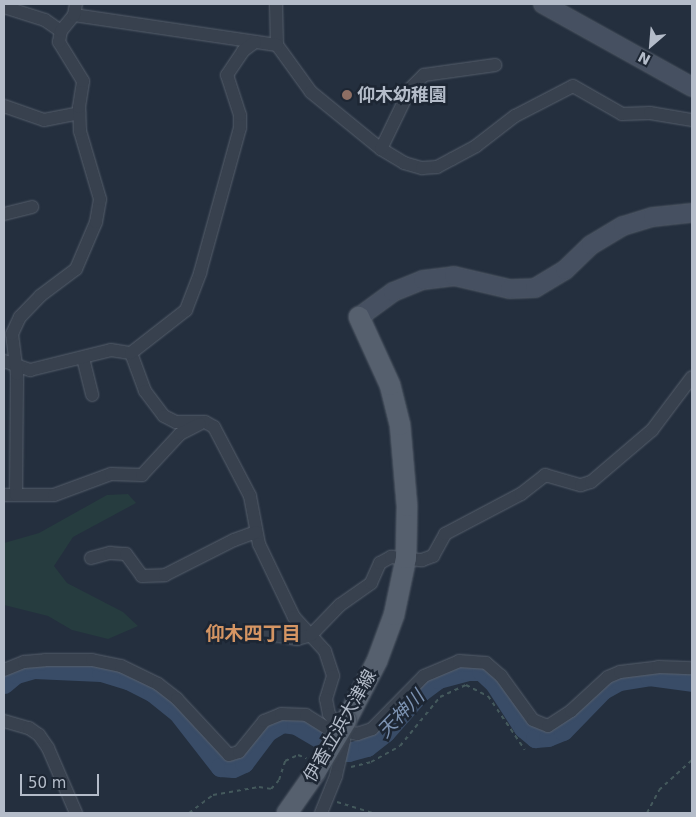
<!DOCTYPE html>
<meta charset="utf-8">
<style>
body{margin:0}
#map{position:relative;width:696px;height:817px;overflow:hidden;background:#242f3e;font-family:"DejaVu Sans","Noto Sans JP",sans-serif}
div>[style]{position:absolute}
.green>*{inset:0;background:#263c3f}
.river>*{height:19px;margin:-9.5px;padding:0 9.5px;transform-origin:9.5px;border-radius:9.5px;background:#394c67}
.path>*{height:2px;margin-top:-1px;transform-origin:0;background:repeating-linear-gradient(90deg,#44595c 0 4px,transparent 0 8px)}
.roads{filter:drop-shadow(0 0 1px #565f6c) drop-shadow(0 0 1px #565f6c)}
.street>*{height:12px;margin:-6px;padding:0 6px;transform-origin:6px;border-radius:6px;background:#38414e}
.secondary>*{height:18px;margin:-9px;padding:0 9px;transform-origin:9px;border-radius:9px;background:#465061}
.primary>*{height:20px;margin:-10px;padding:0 10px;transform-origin:10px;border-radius:10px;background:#56606e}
.bridges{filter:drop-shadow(0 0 1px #414a57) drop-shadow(0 0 1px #414a57)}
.primary-bridge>*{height:20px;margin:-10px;padding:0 10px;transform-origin:10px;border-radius:10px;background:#56606e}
.dots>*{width:14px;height:14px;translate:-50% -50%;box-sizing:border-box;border:2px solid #1d2633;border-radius:50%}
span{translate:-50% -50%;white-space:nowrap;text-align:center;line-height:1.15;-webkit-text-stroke:5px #1d2633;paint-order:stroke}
.poi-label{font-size:18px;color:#b4bcc9;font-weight:700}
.left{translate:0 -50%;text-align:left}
.street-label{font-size:18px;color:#b4bcc9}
.neighbourhood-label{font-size:19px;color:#d59563;font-weight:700}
.water-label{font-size:19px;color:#7c92b1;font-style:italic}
.frame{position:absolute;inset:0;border:5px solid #b4bcc9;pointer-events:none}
.north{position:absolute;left:626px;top:20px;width:50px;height:50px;-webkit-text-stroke:4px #1d2633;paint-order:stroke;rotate:207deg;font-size:14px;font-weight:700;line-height:20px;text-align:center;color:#b4bcc9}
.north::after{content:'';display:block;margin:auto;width:18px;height:22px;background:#b4bcc9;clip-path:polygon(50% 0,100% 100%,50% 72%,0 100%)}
.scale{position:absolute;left:20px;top:774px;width:79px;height:22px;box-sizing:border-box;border:2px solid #b4bcc9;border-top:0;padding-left:6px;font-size:15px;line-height:18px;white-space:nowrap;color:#b4bcc9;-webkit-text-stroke:4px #1d2633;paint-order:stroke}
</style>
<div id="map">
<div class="green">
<div style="clip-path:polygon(128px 494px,136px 503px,73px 537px,54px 566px,67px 583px,123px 612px,138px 626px,108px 639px,72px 630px,48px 616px,4px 605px,4px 543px,39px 533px,107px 495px)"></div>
</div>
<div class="river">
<div style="left:4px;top:684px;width:16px;rotate:-40deg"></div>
<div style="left:16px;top:674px;width:19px;rotate:-16deg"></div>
<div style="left:34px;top:669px;width:67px;rotate:2.6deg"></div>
<div style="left:101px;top:672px;width:28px;rotate:17deg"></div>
<div style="left:128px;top:680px;width:27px;rotate:27deg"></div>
<div style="left:152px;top:692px;width:32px;rotate:39deg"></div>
<div style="left:177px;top:712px;width:70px;rotate:52deg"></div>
<div style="left:220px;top:767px;width:13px;rotate:4deg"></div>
<div style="left:233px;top:768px;width:12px;rotate:-24deg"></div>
<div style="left:244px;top:763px;width:39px;rotate:-53deg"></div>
<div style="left:267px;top:732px;width:17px;rotate:-31deg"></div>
<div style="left:282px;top:723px;width:14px;rotate:8deg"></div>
<div style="left:296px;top:725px;width:45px;rotate:30.5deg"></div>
<div style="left:335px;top:748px;width:14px;rotate:17deg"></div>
<div style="left:348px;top:752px;width:20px;rotate:-15deg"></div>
<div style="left:367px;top:747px;width:23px;rotate:-38deg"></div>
<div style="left:385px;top:733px;width:55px;rotate:-48.7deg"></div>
<div style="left:421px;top:692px;width:21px;rotate:-37deg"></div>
<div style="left:438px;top:679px;width:30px;rotate:-15deg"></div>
<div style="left:467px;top:671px;width:14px"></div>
<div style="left:481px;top:671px;width:18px;rotate:43deg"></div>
<div style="left:494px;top:683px;width:54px;rotate:57.2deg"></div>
<div style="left:523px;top:728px;width:16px;rotate:40deg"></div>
<div style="left:535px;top:738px;width:13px;rotate:-4deg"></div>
<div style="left:548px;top:737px;width:16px;rotate:-22deg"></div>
<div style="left:563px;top:731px;width:57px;rotate:-45.7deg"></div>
<div style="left:603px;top:690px;width:18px;rotate:-29deg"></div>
<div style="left:619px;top:681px;width:30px;rotate:-9deg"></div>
<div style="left:649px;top:676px;width:43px;rotate:7.9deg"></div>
</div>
<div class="path">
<div style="left:351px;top:767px;width:21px;rotate:-14deg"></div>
<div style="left:371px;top:762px;width:33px;rotate:-29deg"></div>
<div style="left:400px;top:746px;width:63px;rotate:-50.8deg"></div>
<div style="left:440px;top:697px;width:29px;rotate:-25deg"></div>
<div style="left:466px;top:685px;width:25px;rotate:27deg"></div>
<div style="left:488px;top:696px;width:65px;rotate:55.6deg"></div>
<div style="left:337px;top:802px;width:38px;rotate:17deg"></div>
<div style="left:189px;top:813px;width:30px;rotate:-37deg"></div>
<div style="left:213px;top:795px;width:47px;rotate:-9.9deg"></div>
<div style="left:259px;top:787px;width:12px;rotate:9deg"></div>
<div style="left:271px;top:789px;width:12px;rotate:-48deg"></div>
<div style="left:279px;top:780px;width:20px;rotate:-72deg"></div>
<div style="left:285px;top:761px;width:14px;rotate:-25deg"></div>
<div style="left:298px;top:755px;width:9px;rotate:21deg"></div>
<div style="left:647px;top:813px;width:26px;rotate:-62deg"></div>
<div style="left:659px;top:790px;width:45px;rotate:-42.3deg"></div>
</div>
<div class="roads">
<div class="street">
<div style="left:276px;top:4px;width:41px;rotate:88.6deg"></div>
<div style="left:277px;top:45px;width:58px;rotate:54.1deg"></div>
<div style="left:311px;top:92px;width:90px;rotate:39.2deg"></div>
<div style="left:381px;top:149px;width:27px;rotate:31deg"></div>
<div style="left:404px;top:163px;width:19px;rotate:16deg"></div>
<div style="left:422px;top:168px;width:15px;rotate:-4deg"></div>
<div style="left:437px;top:167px;width:17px;rotate:-28deg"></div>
<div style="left:452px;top:159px;width:27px;rotate:-28deg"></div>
<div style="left:476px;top:146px;width:49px;rotate:-37.6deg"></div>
<div style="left:515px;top:116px;width:65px;rotate:-27.3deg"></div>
<div style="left:573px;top:86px;width:56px;rotate:29.7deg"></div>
<div style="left:622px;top:114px;width:28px;rotate:-2deg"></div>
<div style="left:650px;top:113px;width:43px;rotate:9.5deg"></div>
<div style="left:4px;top:7px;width:43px;rotate:17.6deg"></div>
<div style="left:45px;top:20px;width:19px;rotate:35deg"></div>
<div style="left:74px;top:15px;width:205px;rotate:8.4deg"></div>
<div style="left:4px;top:106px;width:42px;rotate:19.3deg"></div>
<div style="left:44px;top:120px;width:36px;rotate:-11deg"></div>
<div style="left:381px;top:149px;width:67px;rotate:-64.2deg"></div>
<div style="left:410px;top:89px;width:20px;rotate:-45deg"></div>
<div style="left:424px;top:75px;width:72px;rotate:-8deg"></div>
<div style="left:4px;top:214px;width:29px;rotate:-14deg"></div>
<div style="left:131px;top:353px;width:40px;rotate:69.8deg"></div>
<div style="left:145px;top:391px;width:31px;rotate:53deg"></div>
<div style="left:164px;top:416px;width:13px;rotate:27deg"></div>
<div style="left:176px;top:422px;width:29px"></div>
<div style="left:205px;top:422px;width:10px;rotate:29deg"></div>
<div style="left:214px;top:427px;width:78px;rotate:62.4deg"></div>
<div style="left:250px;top:496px;width:49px;rotate:79.4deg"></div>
<div style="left:259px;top:544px;width:81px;rotate:64.4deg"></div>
<div style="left:294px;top:617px;width:46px;rotate:47.6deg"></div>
<div style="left:325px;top:651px;width:26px;rotate:72deg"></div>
<div style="left:333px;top:676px;width:24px;rotate:107deg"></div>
<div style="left:326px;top:699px;width:15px;rotate:79deg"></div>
<div style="left:329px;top:714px;width:21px;rotate:53deg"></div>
<div style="left:342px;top:731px;width:10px;rotate:79deg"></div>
<div style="left:344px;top:741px;width:36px;rotate:103deg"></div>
<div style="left:336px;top:776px;width:40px;rotate:112deg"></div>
<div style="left:83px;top:358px;width:38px;rotate:76deg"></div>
<div style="left:4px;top:361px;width:28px;rotate:19deg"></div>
<div style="left:30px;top:370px;width:83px;rotate:-13.9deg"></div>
<div style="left:111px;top:350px;width:20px;rotate:9deg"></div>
<div style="left:131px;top:353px;width:70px;rotate:-38deg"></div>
<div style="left:186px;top:310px;width:40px;rotate:-69deg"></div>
<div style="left:200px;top:273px;width:150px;rotate:-74.6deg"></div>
<div style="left:240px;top:128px;width:13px;rotate:-90deg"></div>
<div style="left:240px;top:115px;width:42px;rotate:-108deg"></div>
<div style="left:227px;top:75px;width:29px;rotate:-56deg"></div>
<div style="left:243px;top:51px;width:15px;rotate:-37deg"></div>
<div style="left:4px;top:495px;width:12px"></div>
<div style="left:16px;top:495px;width:121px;rotate:-89.5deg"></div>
<div style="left:17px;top:374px;width:40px;rotate:-97.1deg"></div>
<div style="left:12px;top:334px;width:19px;rotate:-65deg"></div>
<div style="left:20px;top:317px;width:29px;rotate:-46deg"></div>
<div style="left:40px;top:296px;width:45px;rotate:-36.9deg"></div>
<div style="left:76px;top:269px;width:51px;rotate:-66.9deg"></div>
<div style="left:96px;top:222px;width:23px;rotate:-80deg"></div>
<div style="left:100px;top:199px;width:71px;rotate:-106.4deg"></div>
<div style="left:80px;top:131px;width:24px;rotate:-92deg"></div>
<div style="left:79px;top:107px;width:26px;rotate:-81deg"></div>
<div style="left:83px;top:81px;width:46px;rotate:-121.6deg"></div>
<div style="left:59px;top:42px;width:11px;rotate:-80deg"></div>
<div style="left:61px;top:31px;width:21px;rotate:-51deg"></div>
<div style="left:74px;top:15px;width:11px;rotate:-80deg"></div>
<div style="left:16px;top:495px;width:38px"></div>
<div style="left:54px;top:495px;width:61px;rotate:-20.2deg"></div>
<div style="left:111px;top:474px;width:31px;rotate:2deg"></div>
<div style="left:142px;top:475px;width:56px;rotate:-47.2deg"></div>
<div style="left:180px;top:434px;width:22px;rotate:-27deg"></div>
<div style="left:91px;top:558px;width:20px;rotate:-15deg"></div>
<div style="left:110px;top:553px;width:16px;rotate:4deg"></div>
<div style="left:126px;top:554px;width:27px;rotate:54deg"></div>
<div style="left:142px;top:576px;width:23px;rotate:-2deg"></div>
<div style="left:165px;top:575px;width:77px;rotate:-26.9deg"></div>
<div style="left:234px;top:540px;width:23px;rotate:-20deg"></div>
<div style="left:256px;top:632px;width:42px;rotate:9.7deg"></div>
<div style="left:297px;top:639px;width:15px;rotate:-16deg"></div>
<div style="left:311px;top:635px;width:42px;rotate:-46deg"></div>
<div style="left:340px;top:605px;width:38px;rotate:-35deg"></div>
<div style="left:371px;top:583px;width:22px;rotate:-66deg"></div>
<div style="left:380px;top:563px;width:13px;rotate:-29deg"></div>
<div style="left:391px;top:557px;width:31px;rotate:6deg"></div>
<div style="left:422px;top:560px;width:12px;rotate:-20deg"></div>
<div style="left:433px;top:556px;width:25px;rotate:-61deg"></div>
<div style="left:445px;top:534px;width:86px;rotate:-27.8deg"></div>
<div style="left:521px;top:494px;width:31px;rotate:-38deg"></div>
<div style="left:545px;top:475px;width:37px;rotate:16deg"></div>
<div style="left:581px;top:485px;width:10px;rotate:-17deg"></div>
<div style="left:591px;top:482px;width:80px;rotate:-40.4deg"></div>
<div style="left:652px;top:430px;width:66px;rotate:-53deg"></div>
<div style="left:4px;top:670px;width:22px;rotate:-22deg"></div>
<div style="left:24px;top:662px;width:21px;rotate:-5deg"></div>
<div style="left:45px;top:660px;width:47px"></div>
<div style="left:92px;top:660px;width:30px;rotate:12deg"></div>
<div style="left:121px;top:666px;width:41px;rotate:25.9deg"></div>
<div style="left:158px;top:684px;width:24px;rotate:38deg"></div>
<div style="left:177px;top:699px;width:76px;rotate:47.1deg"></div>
<div style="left:229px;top:755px;width:10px;rotate:-17deg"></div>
<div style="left:239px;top:752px;width:40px;rotate:-51deg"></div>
<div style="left:264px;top:721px;width:18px;rotate:-22deg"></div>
<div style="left:281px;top:714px;width:25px;rotate:2deg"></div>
<div style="left:306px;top:715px;width:25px;rotate:32deg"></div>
<div style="left:327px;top:728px;width:31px;rotate:11deg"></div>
<div style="left:357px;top:734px;width:16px;rotate:-18deg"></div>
<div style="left:372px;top:729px;width:74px;rotate:-45.5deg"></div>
<div style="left:424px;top:676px;width:38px;rotate:-23deg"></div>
<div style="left:459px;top:661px;width:27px;rotate:4deg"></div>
<div style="left:486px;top:663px;width:20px;rotate:41deg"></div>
<div style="left:501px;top:676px;width:54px;rotate:54deg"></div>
<div style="left:533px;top:720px;width:16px;rotate:22deg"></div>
<div style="left:548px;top:726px;width:27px;rotate:-33deg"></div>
<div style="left:571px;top:711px;width:50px;rotate:-42.6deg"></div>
<div style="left:608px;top:677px;width:13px;rotate:-23deg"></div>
<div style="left:620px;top:672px;width:38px;rotate:-7deg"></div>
<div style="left:658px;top:667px;width:34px;rotate:2deg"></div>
<div style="left:4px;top:721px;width:26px;rotate:16deg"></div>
<div style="left:29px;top:728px;width:12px;rotate:35deg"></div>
<div style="left:39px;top:735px;width:16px;rotate:55deg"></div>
<div style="left:48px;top:748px;width:71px;rotate:66.7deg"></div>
</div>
<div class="secondary">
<div style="left:543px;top:4px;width:171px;rotate:29.1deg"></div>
<div style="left:359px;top:317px;width:42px;rotate:-36.3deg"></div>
<div style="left:393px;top:292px;width:32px;rotate:-22deg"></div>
<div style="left:423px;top:280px;width:31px;rotate:-7deg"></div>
<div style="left:454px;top:276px;width:57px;rotate:13.1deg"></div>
<div style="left:510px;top:289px;width:25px;rotate:-2deg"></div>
<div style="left:535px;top:288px;width:35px;rotate:-31deg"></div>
<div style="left:565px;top:270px;width:36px;rotate:-44deg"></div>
<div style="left:591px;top:245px;width:37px;rotate:-31deg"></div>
<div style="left:623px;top:226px;width:31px;rotate:-17deg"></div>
<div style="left:653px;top:217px;width:39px;rotate:-6deg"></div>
</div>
<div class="primary">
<div style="left:346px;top:721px;width:68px;rotate:-62.7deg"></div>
<div style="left:377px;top:661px;width:49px;rotate:-69.7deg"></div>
<div style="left:394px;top:615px;width:58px;rotate:-78.1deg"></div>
<div style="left:406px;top:558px;width:52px;rotate:-88.9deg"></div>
<div style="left:407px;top:506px;width:81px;rotate:-94.9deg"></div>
<div style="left:400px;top:425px;width:41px;rotate:-104deg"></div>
<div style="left:390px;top:385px;width:75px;rotate:-114.5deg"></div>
<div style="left:287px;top:813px;width:49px;rotate:-55deg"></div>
</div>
</div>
<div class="bridges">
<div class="primary-bridge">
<div style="left:315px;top:773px;width:61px;rotate:-59.2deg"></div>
</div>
</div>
<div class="dots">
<div style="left:347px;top:95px;background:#8d6e63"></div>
</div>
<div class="poi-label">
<span class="left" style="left:357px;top:95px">仰木幼稚園</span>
</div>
<div class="street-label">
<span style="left:340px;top:726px;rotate:-60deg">伊香立浜大津線</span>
</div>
<div class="neighbourhood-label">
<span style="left:253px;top:634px">仰木四丁目</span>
</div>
<div class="water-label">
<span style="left:401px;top:714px;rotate:-46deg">天神川</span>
</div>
<div class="frame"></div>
<div class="north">N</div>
<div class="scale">50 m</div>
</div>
